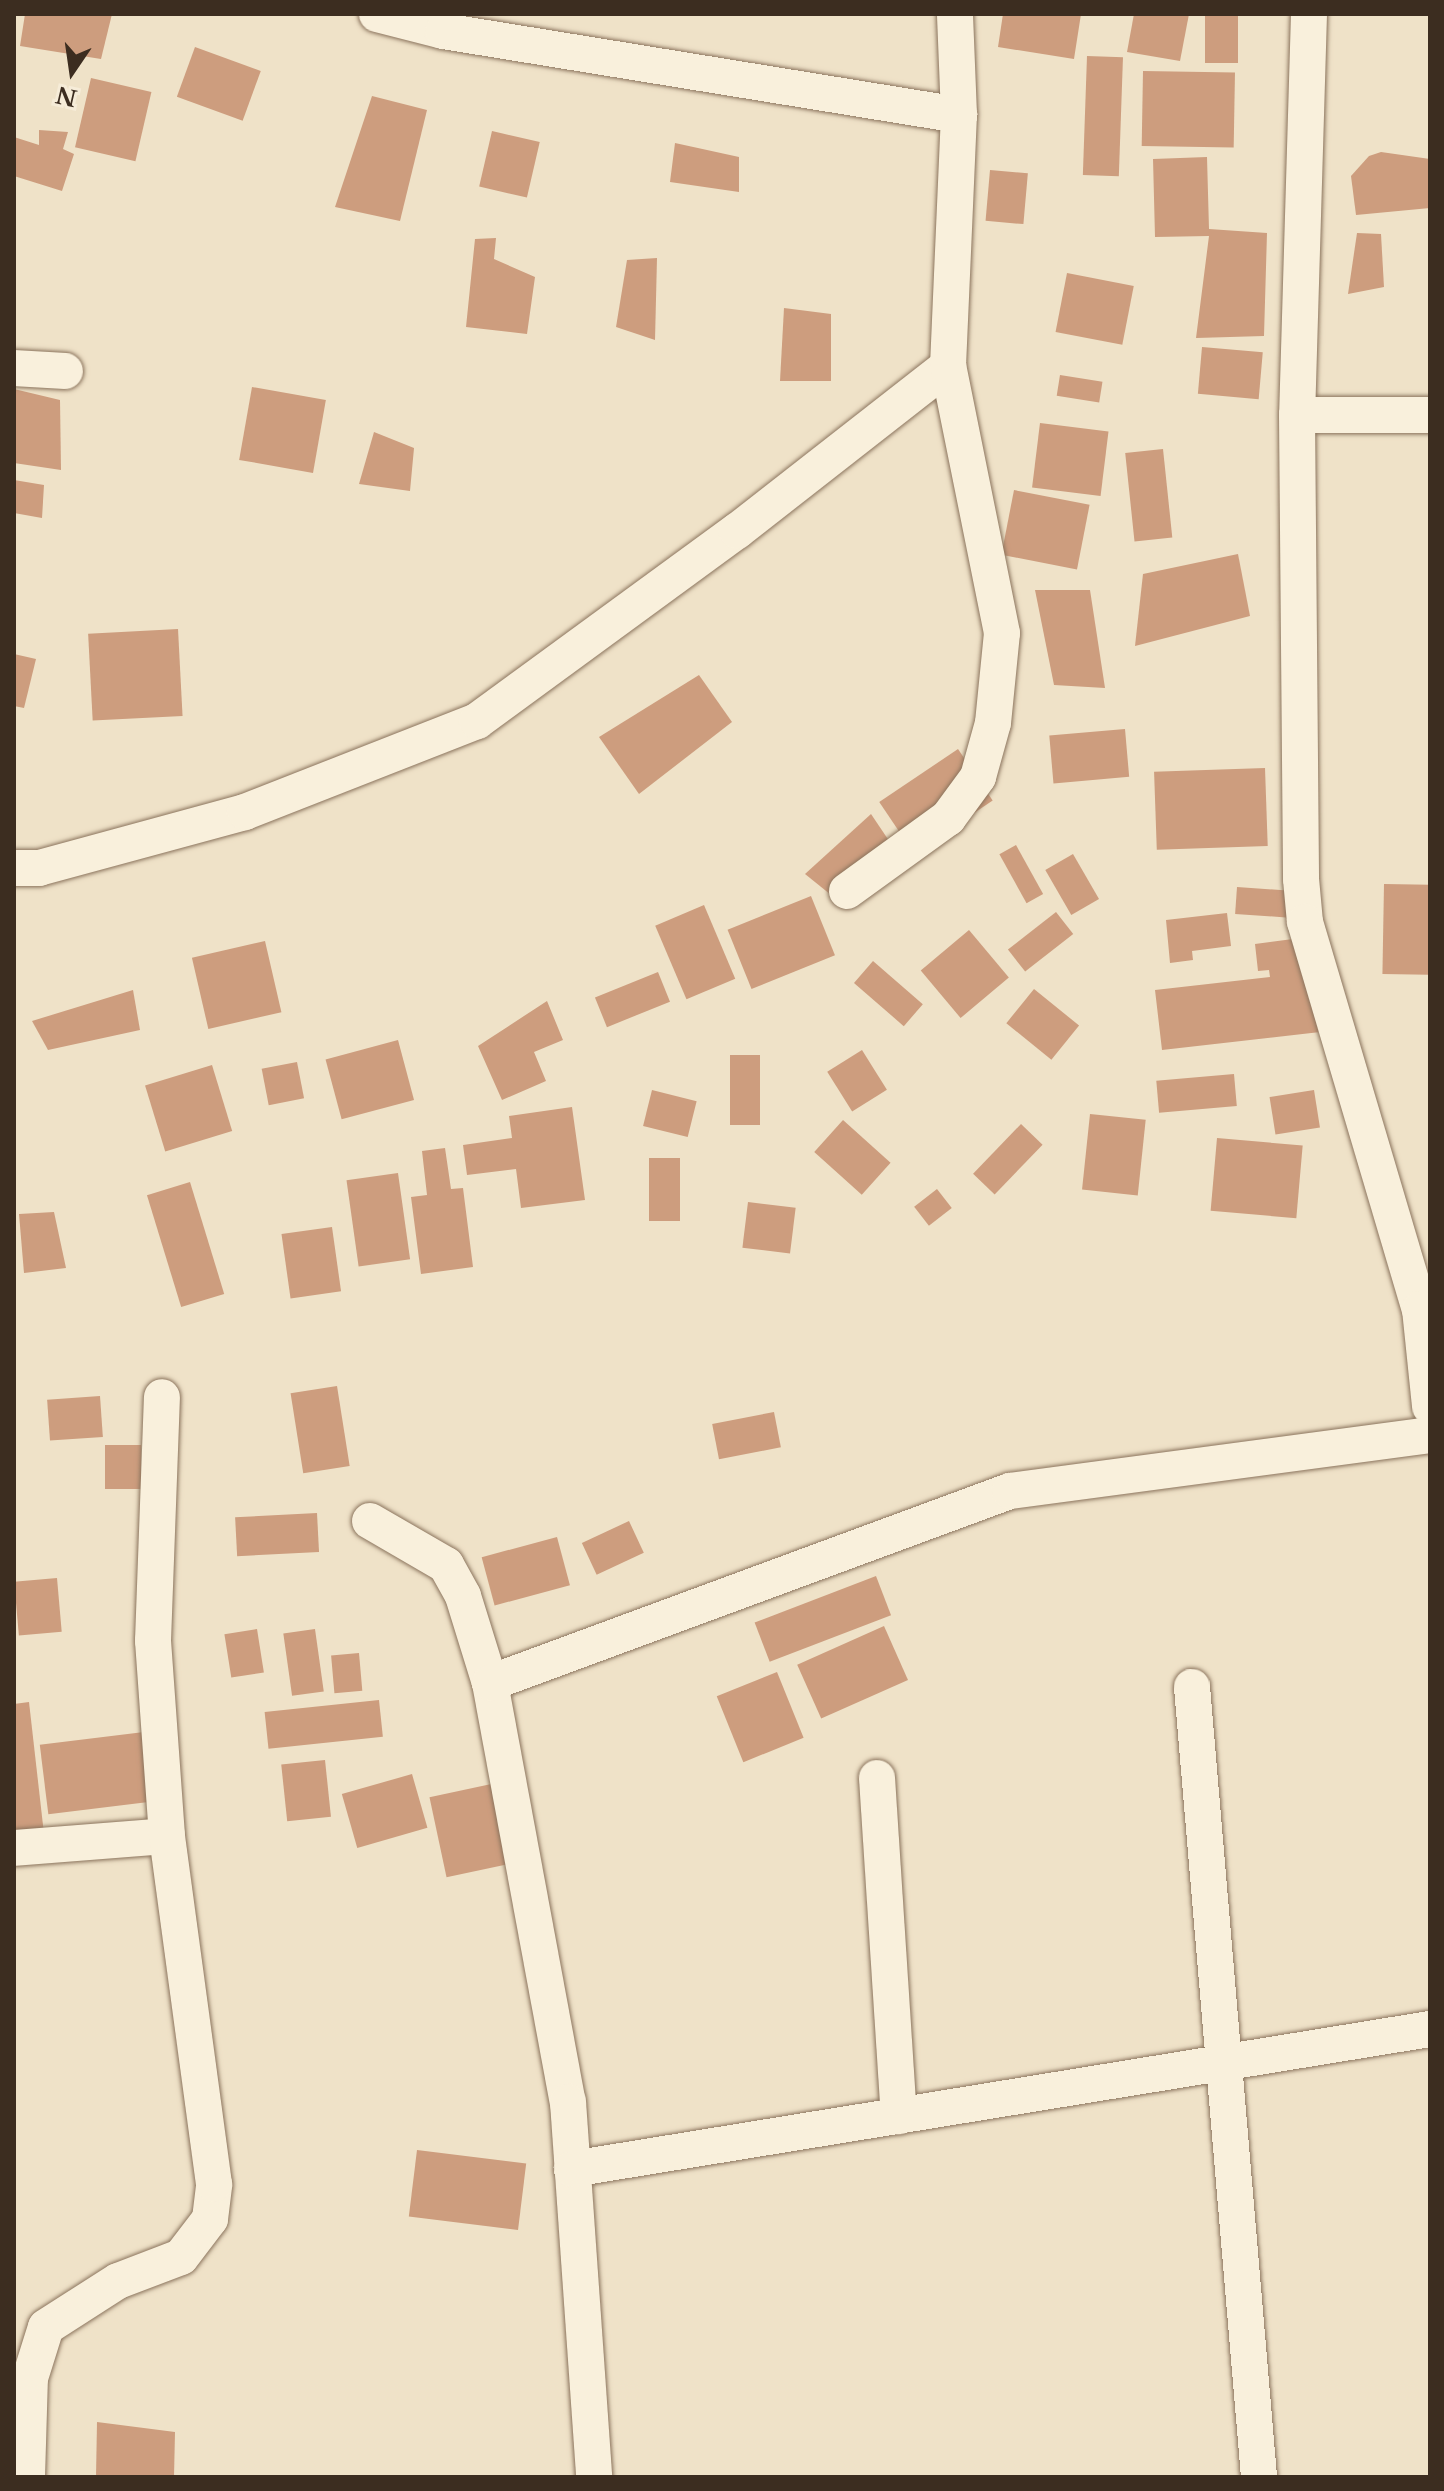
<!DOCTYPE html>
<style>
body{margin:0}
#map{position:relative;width:1444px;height:2491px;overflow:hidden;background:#efe2c8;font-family:"Libre Baskerville",serif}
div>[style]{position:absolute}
.building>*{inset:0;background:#cd9d7e;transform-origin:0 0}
.roads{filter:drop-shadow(0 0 2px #8b745d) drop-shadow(0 0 2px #8b745d)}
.street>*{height:36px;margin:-18px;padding:0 18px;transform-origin:18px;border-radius:18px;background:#f9f0dc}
span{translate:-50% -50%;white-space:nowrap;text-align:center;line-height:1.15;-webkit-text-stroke:6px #f6ecd8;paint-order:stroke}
.frame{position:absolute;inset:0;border:16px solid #3c2d20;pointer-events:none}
.north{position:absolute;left:32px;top:32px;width:80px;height:80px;-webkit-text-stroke:6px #f6ecd8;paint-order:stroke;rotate:193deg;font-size:22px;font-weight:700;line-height:32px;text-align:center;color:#3c2d20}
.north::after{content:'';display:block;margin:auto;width:28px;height:36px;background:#3c2d20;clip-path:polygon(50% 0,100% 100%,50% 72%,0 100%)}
</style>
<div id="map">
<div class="building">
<div style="clip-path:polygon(25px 14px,112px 14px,101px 59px,20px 46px)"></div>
<div style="clip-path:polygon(1003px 14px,1081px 14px,1074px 59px,998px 47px)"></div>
<div style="clip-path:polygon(1134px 14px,1189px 14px,1180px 61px,1127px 52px)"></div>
<div style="left:1205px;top:14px;width:33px;height:49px"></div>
<div style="left:195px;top:47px;width:70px;height:53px;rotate:20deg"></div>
<div style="left:1087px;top:56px;width:36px;height:119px;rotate:2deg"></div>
<div style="left:1143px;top:71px;width:92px;height:75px;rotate:1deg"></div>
<div style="left:91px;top:78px;width:62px;height:71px;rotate:13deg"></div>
<div style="clip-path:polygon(372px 96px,427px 110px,400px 221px,335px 207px)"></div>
<div style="clip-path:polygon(39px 130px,68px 132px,63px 149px,74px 154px,62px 191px,14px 176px,14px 137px,39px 145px)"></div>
<div style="left:492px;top:131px;width:49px;height:57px;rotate:13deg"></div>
<div style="clip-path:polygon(675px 143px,739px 157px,739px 192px,670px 182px)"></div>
<div style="clip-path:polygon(1381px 152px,1430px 159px,1430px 208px,1356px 215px,1351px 176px,1369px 156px)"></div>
<div style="clip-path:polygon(1207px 157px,1209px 229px,1267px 233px,1264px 336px,1196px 338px,1209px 236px,1155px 237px,1153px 159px)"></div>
<div style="left:990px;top:170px;width:38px;height:51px;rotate:5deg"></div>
<div style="clip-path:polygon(1357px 233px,1381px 234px,1384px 287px,1348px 294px)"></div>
<div style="clip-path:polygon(496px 238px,494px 259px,535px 277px,527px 334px,466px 327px,475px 239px)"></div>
<div style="clip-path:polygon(657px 258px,655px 340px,616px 327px,627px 260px)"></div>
<div style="left:1067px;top:273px;width:68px;height:60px;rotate:11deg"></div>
<div style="clip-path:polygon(784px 308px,831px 314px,831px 381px,780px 381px)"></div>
<div style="left:1202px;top:347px;width:61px;height:47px;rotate:5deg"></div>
<div style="left:1060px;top:375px;width:43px;height:21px;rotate:9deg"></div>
<div style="left:252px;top:387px;width:75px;height:74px;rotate:10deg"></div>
<div style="clip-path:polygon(14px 389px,60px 400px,61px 470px,14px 463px)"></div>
<div style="left:1040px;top:423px;width:69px;height:65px;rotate:7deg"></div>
<div style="clip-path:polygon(374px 432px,414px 448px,410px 491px,359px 484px)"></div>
<div style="left:1163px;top:449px;width:89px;height:38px;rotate:84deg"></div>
<div style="clip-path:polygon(14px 480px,44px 485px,42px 518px,14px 513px)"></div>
<div style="left:1014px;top:490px;width:77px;height:66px;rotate:11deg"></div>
<div style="clip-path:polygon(1238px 554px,1250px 616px,1135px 646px,1143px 574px)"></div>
<div style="clip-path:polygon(1035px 590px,1090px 590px,1105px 688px,1054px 685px)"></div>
<div style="left:178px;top:629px;width:87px;height:90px;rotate:87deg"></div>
<div style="clip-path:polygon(14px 654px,36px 659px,24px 708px,14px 706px)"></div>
<div style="clip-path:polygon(699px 675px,732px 722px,639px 794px,599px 737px)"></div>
<div style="left:1125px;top:729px;width:48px;height:76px;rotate:85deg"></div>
<div style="left:958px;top:749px;width:62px;height:95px;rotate:56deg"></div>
<div style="left:1265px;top:768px;width:78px;height:111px;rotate:88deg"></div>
<div style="clip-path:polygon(871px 814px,906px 866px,846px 907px,805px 874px)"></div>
<div style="left:1016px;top:845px;width:56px;height:19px;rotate:61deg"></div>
<div style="left:1073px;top:854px;width:52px;height:32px;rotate:60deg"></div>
<div style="left:1384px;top:884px;width:46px;height:90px;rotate:1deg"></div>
<div style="left:1237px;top:887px;width:54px;height:27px;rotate:4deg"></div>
<div style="left:811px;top:896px;width:64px;height:90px;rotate:68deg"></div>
<div style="left:704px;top:905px;width:80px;height:53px;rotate:67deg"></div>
<div style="left:1056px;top:912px;width:28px;height:61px;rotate:52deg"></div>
<div style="clip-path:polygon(1227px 913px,1231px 946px,1192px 951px,1193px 960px,1170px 963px,1166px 920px)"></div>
<div style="left:969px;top:930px;width:62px;height:63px;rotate:50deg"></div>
<div style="clip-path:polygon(1308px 937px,1320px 1032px,1162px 1050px,1155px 990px,1270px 977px,1269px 970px,1258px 971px,1255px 944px)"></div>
<div style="left:265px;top:941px;width:73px;height:75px;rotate:77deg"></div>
<div style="left:873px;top:961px;width:66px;height:29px;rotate:41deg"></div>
<div style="left:658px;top:972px;width:32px;height:68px;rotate:68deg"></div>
<div style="left:1034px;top:989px;width:58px;height:44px;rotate:39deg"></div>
<div style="clip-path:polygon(133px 990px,140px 1030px,48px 1050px,32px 1021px)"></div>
<div style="clip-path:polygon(547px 1001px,563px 1040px,534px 1052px,546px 1081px,502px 1100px,478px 1046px)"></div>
<div style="left:398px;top:1040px;width:62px;height:75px;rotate:75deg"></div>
<div style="left:862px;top:1050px;width:47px;height:41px;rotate:58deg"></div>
<div style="left:730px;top:1055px;width:30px;height:70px"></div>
<div style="left:297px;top:1062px;width:37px;height:36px;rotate:79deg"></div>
<div style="left:212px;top:1065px;width:69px;height:70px;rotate:73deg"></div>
<div style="left:1234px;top:1074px;width:32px;height:78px;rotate:85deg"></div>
<div style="left:652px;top:1090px;width:46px;height:37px;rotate:14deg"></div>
<div style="left:1314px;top:1090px;width:38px;height:45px;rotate:81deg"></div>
<div style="clip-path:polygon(572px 1107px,585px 1200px,521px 1208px,516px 1169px,467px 1175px,463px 1145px,512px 1138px,509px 1116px)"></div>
<div style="left:1090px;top:1114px;width:56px;height:76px;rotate:6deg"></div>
<div style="left:843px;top:1120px;width:64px;height:43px;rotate:42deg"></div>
<div style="left:1021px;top:1124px;width:30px;height:69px;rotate:44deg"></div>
<div style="left:1217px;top:1138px;width:86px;height:73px;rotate:5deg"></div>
<div style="clip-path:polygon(445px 1148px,451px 1189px,463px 1188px,473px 1267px,421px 1274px,411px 1197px,427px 1195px,422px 1151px)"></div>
<div style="left:649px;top:1158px;width:31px;height:63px"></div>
<div style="left:398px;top:1173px;width:87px;height:52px;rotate:82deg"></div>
<div style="left:190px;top:1182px;width:117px;height:45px;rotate:73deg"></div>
<div style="left:937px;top:1189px;width:24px;height:29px;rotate:52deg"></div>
<div style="left:748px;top:1202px;width:48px;height:46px;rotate:7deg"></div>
<div style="clip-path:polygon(54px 1212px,66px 1268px,24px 1273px,19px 1214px)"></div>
<div style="left:332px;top:1227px;width:65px;height:51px;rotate:82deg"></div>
<div style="left:337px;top:1386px;width:81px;height:47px;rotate:81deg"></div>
<div style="left:100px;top:1396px;width:41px;height:53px;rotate:86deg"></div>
<div style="left:774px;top:1412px;width:36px;height:63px;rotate:79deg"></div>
<div style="left:105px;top:1445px;width:36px;height:44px"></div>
<div style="left:317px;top:1513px;width:39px;height:82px;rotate:87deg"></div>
<div style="left:629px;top:1521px;width:35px;height:52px;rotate:65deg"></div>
<div style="left:557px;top:1537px;width:50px;height:78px;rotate:75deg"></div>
<div style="left:876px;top:1576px;width:42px;height:130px;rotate:69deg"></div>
<div style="left:57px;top:1578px;width:54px;height:43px;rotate:85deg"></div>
<div style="left:884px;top:1626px;width:59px;height:95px;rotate:66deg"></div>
<div style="left:257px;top:1629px;width:44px;height:33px;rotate:81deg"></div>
<div style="left:315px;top:1629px;width:63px;height:32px;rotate:82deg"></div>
<div style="left:359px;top:1653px;width:38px;height:28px;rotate:85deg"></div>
<div style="left:777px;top:1672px;width:71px;height:65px;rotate:68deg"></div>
<div style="left:379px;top:1700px;width:37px;height:115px;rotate:84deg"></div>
<div style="clip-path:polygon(29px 1702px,44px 1834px,14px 1837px,14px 1704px)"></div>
<div style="left:144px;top:1732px;width:70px;height:105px;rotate:83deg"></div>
<div style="left:325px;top:1760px;width:57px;height:44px;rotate:84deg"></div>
<div style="left:412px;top:1774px;width:56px;height:73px;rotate:74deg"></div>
<div style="left:496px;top:1783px;width:82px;height:68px;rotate:78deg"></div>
<div style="left:417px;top:2150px;width:110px;height:67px;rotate:7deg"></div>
<div style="clip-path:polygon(97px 2422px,175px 2432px,174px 2477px,96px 2477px)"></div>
</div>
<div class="roads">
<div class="street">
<div style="left:377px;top:14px;width:68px;rotate:14.4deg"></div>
<div style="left:443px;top:31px;width:523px;rotate:9.25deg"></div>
<div style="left:1309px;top:14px;width:401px;rotate:91.7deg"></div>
<div style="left:1297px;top:415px;width:464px;rotate:89.5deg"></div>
<div style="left:1301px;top:879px;width:43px;rotate:84.7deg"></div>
<div style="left:1305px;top:922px;width:404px;rotate:73.5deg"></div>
<div style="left:1420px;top:1309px;width:98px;rotate:84.1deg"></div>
<div style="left:14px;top:368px;width:51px;rotate:3.4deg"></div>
<div style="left:1297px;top:415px;width:133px"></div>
<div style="left:14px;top:868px;width:25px"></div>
<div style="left:39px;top:868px;width:213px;rotate:-15.2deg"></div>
<div style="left:245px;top:812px;width:249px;rotate:-21.4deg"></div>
<div style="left:477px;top:721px;width:322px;rotate:-36.2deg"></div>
<div style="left:737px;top:531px;width:268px;rotate:-38deg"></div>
<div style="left:847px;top:891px;width:125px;rotate:-35.9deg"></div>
<div style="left:948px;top:818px;width:51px;rotate:-53.8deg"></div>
<div style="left:978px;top:777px;width:56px;rotate:-74.5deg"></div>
<div style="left:993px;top:723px;width:90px;rotate:-84.3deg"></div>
<div style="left:1002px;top:633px;width:272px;rotate:-101.4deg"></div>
<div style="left:948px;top:366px;width:251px;rotate:-87.5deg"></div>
<div style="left:959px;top:115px;width:101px;rotate:-92.3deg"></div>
<div style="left:370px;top:1521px;width:88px;rotate:30.1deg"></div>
<div style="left:446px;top:1565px;width:35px;rotate:61deg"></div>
<div style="left:463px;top:1596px;width:91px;rotate:72.8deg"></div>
<div style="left:490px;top:1683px;width:426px;rotate:79.5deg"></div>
<div style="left:568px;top:2102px;width:376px;rotate:86deg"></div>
<div style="left:490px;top:1683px;width:554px;rotate:-20.27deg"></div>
<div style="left:1010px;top:1491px;width:424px;rotate:-7.6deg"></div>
<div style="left:1192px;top:1687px;width:793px;rotate:85.15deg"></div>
<div style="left:877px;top:1778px;width:339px;rotate:86.3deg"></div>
<div style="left:14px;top:1848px;width:153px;rotate:-4.5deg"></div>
<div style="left:572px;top:2169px;width:869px;rotate:-9.27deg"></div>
<div style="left:27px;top:2477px;width:99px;rotate:-88.3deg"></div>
<div style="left:30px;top:2378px;width:53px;rotate:-72.6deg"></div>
<div style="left:46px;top:2327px;width:85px;rotate:-32.6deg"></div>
<div style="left:118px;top:2281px;width:67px;rotate:-20.9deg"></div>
<div style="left:181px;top:2257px;width:48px;rotate:-52.7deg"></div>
<div style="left:210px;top:2219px;width:35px;rotate:-83deg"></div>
<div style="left:214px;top:2184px;width:351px;rotate:-97.7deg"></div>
<div style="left:167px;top:1836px;width:196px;rotate:-94.1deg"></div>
<div style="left:153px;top:1641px;width:244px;rotate:-87.9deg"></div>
</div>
</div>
<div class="frame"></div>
<div class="north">N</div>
</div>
